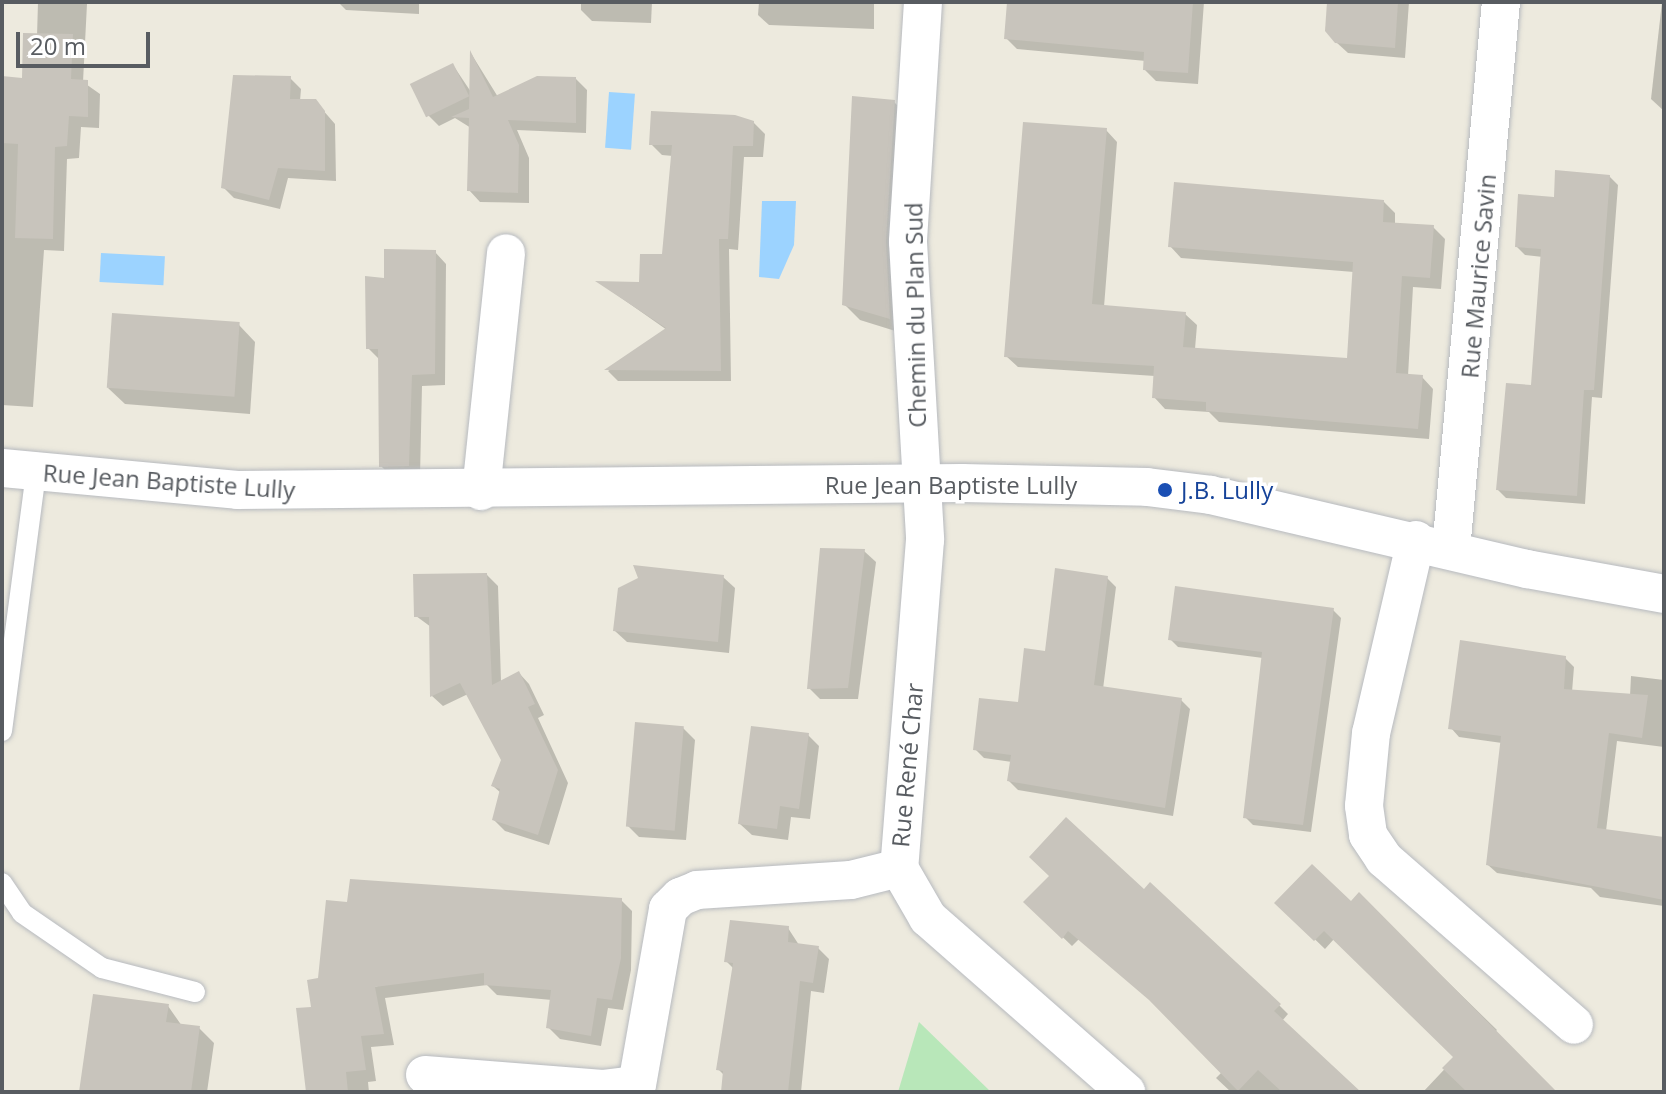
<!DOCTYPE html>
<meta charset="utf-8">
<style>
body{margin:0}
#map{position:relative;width:1666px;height:1094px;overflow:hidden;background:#edeade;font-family:"Open Sans",sans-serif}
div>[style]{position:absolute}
.green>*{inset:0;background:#b8e7b9}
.water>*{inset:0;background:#9cd3ff;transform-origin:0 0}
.shadow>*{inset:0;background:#0003}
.building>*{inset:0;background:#c8c4bc;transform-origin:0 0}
.roads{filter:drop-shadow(0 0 2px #b7babf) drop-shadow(0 0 2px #b7babf)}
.lane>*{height:20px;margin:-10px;padding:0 10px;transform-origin:10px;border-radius:10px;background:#fff}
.street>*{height:38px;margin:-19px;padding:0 19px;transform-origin:19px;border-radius:19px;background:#fff}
.dots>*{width:22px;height:22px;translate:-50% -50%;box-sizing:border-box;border:4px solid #fff;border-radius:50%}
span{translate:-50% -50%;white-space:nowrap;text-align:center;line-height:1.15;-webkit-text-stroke:7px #fff;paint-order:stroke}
.street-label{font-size:24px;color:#585c61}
.transit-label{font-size:24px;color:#164399}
.left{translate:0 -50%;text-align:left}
.frame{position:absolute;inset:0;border:4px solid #585c61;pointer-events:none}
.scale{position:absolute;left:16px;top:32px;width:134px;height:36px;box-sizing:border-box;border:4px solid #585c61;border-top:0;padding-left:10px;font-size:24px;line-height:28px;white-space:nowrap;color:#585c61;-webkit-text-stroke:6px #fff;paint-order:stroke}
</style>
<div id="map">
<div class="green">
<div style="clip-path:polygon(919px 1022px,991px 1092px,898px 1092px)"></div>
</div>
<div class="water">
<div style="left:609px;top:92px;width:26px;height:56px;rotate:4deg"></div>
<div style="clip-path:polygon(762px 201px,796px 201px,794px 245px,779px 279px,759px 277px)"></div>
<div style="left:101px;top:253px;width:64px;height:29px;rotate:3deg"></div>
</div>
<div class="shadow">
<div style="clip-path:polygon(38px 2px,96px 2px,87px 4px,83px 82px,100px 94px,99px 128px,81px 127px,79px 158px,67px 159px,64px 251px,44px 250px,33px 407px,2px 405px,2px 78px,24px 80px,37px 36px)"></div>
<div style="clip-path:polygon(338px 2px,419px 2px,419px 14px,346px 10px)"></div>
<div style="clip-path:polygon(581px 2px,652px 2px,651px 23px,592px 21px,581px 10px)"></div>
<div style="clip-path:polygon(759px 2px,874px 2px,874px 29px,769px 25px,758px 15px)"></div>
<div style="clip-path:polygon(1009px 2px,1204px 2px,1198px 84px,1156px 81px,1145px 70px,1146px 61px,1017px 49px,1006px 38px)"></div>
<div style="clip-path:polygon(1329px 2px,1409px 2px,1405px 58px,1348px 53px,1336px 42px)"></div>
<div style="clip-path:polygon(1662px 2px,1664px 2px,1664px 111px,1651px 99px)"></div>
<div style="clip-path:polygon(472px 55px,498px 97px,576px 79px,587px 90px,586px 133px,517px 130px,529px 158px,529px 203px,480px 202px,469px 190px,471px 128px,455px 118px,439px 126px,428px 115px,453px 65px,471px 92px)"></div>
<div style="clip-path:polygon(290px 78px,301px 89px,300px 101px,315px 101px,335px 124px,336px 181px,288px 178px,280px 209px,234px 198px,223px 187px)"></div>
<div style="clip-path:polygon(894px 102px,910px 118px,905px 334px,860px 320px,844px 304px)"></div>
<div style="clip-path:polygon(753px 122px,765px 134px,763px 157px,744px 157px,738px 250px,729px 249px,731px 381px,618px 381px,608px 371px,667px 330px,600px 283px,641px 284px,663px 256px,673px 156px,662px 155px,651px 144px)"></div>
<div style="clip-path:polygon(1106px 130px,1117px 142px,1104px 307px,1185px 314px,1197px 325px,1195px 349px,1349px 360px,1354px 272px,1181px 258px,1170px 246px,1384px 202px,1395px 213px,1395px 224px,1433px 227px,1445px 239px,1441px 289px,1413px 287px,1408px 376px,1422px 377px,1433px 389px,1429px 439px,1219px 422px,1209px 412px,1165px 409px,1154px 397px,1155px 376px,1018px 367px,1006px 356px)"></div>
<div style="clip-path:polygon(1609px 176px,1618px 185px,1602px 398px,1592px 397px,1585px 504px,1506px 498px,1498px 490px,1533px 387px,1543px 257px,1525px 255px,1517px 247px)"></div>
<div style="clip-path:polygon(435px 252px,446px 264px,445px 385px,422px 386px,420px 477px,392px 477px,381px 466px,380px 360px,368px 348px,386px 280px)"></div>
<div style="clip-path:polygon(239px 325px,255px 342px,250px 414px,125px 404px,108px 388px)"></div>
<div style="clip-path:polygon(864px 551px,876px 562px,858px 699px,820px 699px,809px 688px)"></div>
<div style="clip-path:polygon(487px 575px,498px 586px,501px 682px,519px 673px,529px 684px,544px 715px,538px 718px,568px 783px,549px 845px,505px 831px,494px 820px,501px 793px,493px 786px,503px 760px,468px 694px,443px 706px,432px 696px,431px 627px,416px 616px)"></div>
<div style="clip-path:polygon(723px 577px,735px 588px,729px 653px,627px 642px,615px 631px)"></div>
<div style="clip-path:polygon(1107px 578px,1116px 587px,1103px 689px,1181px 700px,1190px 709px,1173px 816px,1018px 790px,1009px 781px,1012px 762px,984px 758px,975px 749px,1020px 705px,1046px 653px)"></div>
<div style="clip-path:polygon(1333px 610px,1341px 618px,1311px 832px,1253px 825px,1245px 817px,1263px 658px,1178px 647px,1170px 639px)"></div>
<div style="clip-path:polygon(1565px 658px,1574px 667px,1572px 692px,1630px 696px,1631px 676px,1664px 680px,1664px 747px,1617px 741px,1606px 831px,1664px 839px,1664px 906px,1600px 897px,1591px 888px,1497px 873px,1488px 865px,1502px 743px,1459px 737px,1451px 728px)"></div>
<div style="clip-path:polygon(683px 728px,695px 740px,686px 840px,639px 837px,628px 826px)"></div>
<div style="clip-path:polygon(808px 735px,819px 746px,810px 819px,791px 817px,788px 840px,752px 835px,740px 824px)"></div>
<div style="clip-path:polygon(1144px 892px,1279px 1005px,1288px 1014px,1282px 1021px,1359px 1092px,1231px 1092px,1216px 1078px,1222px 1072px,1159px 1007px,1079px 939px,1072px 946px,1026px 902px)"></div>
<div style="clip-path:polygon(1359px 895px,1497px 1030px,1493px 1034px,1556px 1092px,1423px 1092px,1456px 1057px,1334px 939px,1325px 949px,1277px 903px,1351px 904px)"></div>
<div style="clip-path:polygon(621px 900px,632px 911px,631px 970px,623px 1010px,608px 1008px,601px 1046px,560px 1039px,548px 1027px,552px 1000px,497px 995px,487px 985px,385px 998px,394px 1045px,371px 1047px,376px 1081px,368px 1082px,369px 1092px,307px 1092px,313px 1009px)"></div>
<div style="clip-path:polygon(788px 928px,799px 945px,818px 948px,829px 959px,824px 993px,811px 991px,801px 1092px,723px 1092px,725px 1076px,718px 1069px,734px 969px,726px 961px)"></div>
<div style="clip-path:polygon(168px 1006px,182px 1026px,199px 1028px,214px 1043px,207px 1092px,81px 1092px)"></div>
</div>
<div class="building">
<div style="clip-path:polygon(1007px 2px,1193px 2px,1188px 73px,1143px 70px,1144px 52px,1004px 39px)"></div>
<div style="clip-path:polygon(1327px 2px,1398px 2px,1395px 48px,1335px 43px,1325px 31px)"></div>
<div style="clip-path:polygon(23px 33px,73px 34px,71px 79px,88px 80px,88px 117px,69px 116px,67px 146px,55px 147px,53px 239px,15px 238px,18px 144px,2px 143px,2px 76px,22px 78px)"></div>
<div style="clip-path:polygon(470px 50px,493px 97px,537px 76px,576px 77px,576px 123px,508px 120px,519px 145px,518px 193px,467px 191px,469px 118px,451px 117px,469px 109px)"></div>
<div style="left:453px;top:63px;width:37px;height:48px;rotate:64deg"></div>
<div style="clip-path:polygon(233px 75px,291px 76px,290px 99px,316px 99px,325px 111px,325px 171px,278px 168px,269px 200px,221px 188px)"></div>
<div style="clip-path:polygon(852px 96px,895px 100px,886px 241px,890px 319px,842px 305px)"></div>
<div style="clip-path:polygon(651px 111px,735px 115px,754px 121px,753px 146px,733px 146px,728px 239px,719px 239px,721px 371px,604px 370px,666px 328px,595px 281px,639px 282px,640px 254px,662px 254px,672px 145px,649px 145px)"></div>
<div style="clip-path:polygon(1023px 122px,1107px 128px,1092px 304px,1186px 312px,1183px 347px,1347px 358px,1353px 262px,1168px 247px,1174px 182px,1384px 200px,1383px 222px,1434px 225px,1430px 278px,1402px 276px,1396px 373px,1423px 375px,1418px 429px,1206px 411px,1206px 402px,1152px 398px,1154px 366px,1004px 357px)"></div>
<div style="clip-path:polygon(1555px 170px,1610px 175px,1594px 390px,1584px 390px,1577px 496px,1496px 490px,1506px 383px,1531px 385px,1541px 249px,1515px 247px,1518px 194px,1554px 197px)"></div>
<div style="clip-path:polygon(384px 249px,436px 250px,435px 374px,412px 375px,409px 466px,379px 467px,378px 349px,366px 349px,365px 276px,384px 278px)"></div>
<div style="left:112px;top:313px;width:128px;height:75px;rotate:4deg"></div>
<div style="clip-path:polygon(820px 548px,865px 549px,848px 688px,807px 689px)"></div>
<div style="clip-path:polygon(633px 565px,724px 575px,718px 642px,613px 631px,618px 588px,638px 578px)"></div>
<div style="clip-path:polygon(1055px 568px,1108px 576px,1094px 685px,1182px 698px,1165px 808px,1007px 781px,1011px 755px,973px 750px,979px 698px,1018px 702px,1024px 648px,1045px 651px)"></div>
<div style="clip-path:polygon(487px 573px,492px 685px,519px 671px,535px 704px,528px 707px,558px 770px,538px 835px,492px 820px,500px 789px,491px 786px,501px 760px,460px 683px,430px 697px,429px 617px,414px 617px,413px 574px)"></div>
<div style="clip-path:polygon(1175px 586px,1334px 608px,1303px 825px,1243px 818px,1262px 652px,1168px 640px)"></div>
<div style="clip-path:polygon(1460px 640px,1566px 656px,1564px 689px,1648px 695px,1642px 738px,1609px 733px,1597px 828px,1664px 837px,1664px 900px,1486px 865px,1501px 736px,1448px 729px)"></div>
<div style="left:635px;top:722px;width:49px;height:105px;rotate:5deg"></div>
<div style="clip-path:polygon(751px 726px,809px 733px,799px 809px,780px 806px,777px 829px,738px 824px)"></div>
<div style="clip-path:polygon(1066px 817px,1144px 889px,1150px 882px,1281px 1004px,1274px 1011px,1361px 1092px,1282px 1092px,1258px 1070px,1238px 1091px,1149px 1000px,1068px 931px,1062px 939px,1023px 902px,1049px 876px,1029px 857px)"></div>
<div style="clip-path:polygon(1312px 864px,1351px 901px,1359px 892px,1557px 1092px,1467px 1092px,1442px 1068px,1453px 1057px,1324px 931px,1314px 941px,1274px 903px)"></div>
<div style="clip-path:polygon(350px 879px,622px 898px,621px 958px,612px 1000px,597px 998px,591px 1036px,546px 1028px,551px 990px,484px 985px,484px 973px,375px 987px,384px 1034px,361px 1036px,366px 1070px,346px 1072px,348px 1092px,306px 1092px,296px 1008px,311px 1007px,307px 980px,318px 978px,326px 900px,347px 902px)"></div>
<div style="clip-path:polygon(730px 920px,789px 926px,788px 942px,819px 946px,813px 983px,800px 981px,788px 1092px,721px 1092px,723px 1071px,716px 1070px,733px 963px,724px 962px)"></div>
<div style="clip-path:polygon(93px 994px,169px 1004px,166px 1022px,200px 1026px,191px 1092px,79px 1092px)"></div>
</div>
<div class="roads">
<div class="lane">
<div style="left:2px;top:731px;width:261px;rotate:-82.5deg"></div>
<div style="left:2px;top:883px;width:36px;rotate:56deg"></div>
<div style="left:22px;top:913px;width:97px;rotate:34.5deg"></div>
<div style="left:102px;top:968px;width:96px;rotate:14.5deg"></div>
</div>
<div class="street">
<div style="left:923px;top:2px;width:240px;rotate:93.6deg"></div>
<div style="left:908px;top:242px;width:298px;rotate:86.7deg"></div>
<div style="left:925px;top:540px;width:329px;rotate:94.5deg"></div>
<div style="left:899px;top:868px;width:58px;rotate:59.9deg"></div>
<div style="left:928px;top:918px;width:264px;rotate:41.3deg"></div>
<div style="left:2px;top:468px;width:236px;rotate:5.3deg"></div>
<div style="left:237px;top:490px;width:725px;rotate:-0.55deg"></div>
<div style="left:962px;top:483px;width:185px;rotate:1.2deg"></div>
<div style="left:1147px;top:487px;width:64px;rotate:7.1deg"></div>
<div style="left:1211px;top:495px;width:325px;rotate:13.2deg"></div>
<div style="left:1527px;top:569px;width:139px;rotate:10.3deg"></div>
<div style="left:481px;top:491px;width:239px;rotate:-84deg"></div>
<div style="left:1416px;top:540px;width:198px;rotate:103.1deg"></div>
<div style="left:1371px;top:733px;width:73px;rotate:95.5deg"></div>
<div style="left:1364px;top:806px;width:29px;rotate:82deg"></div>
<div style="left:1368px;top:835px;width:29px;rotate:56deg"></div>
<div style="left:1384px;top:859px;width:252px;rotate:41.1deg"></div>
<div style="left:1451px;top:550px;width:550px;rotate:-84.79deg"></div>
<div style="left:425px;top:1075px;width:178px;rotate:4.5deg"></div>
<div style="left:602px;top:1089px;width:35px;rotate:-7deg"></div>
<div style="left:637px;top:1085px;width:179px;rotate:-80deg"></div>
<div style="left:668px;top:909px;width:17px;rotate:-45deg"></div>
<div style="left:680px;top:897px;width:18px;rotate:-22deg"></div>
<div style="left:697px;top:890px;width:154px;rotate:-3.7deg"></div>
<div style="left:851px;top:880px;width:49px;rotate:-14deg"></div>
</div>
</div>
<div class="dots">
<div style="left:1165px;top:490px;background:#1a4fb4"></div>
</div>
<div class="street-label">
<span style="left:1478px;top:276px;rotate:-85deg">Rue Maurice Savin</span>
<span style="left:915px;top:315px;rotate:-91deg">Chemin du Plan Sud</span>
<span style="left:169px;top:481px;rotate:4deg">Rue Jean Baptiste Lully</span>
<span style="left:951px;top:485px">Rue Jean Baptiste Lully</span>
<span style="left:907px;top:765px;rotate:-85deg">Rue René Char</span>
</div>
<div class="transit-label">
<span class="left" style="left:1181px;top:490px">J.B. Lully</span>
</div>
<div class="frame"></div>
<div class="scale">20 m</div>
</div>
